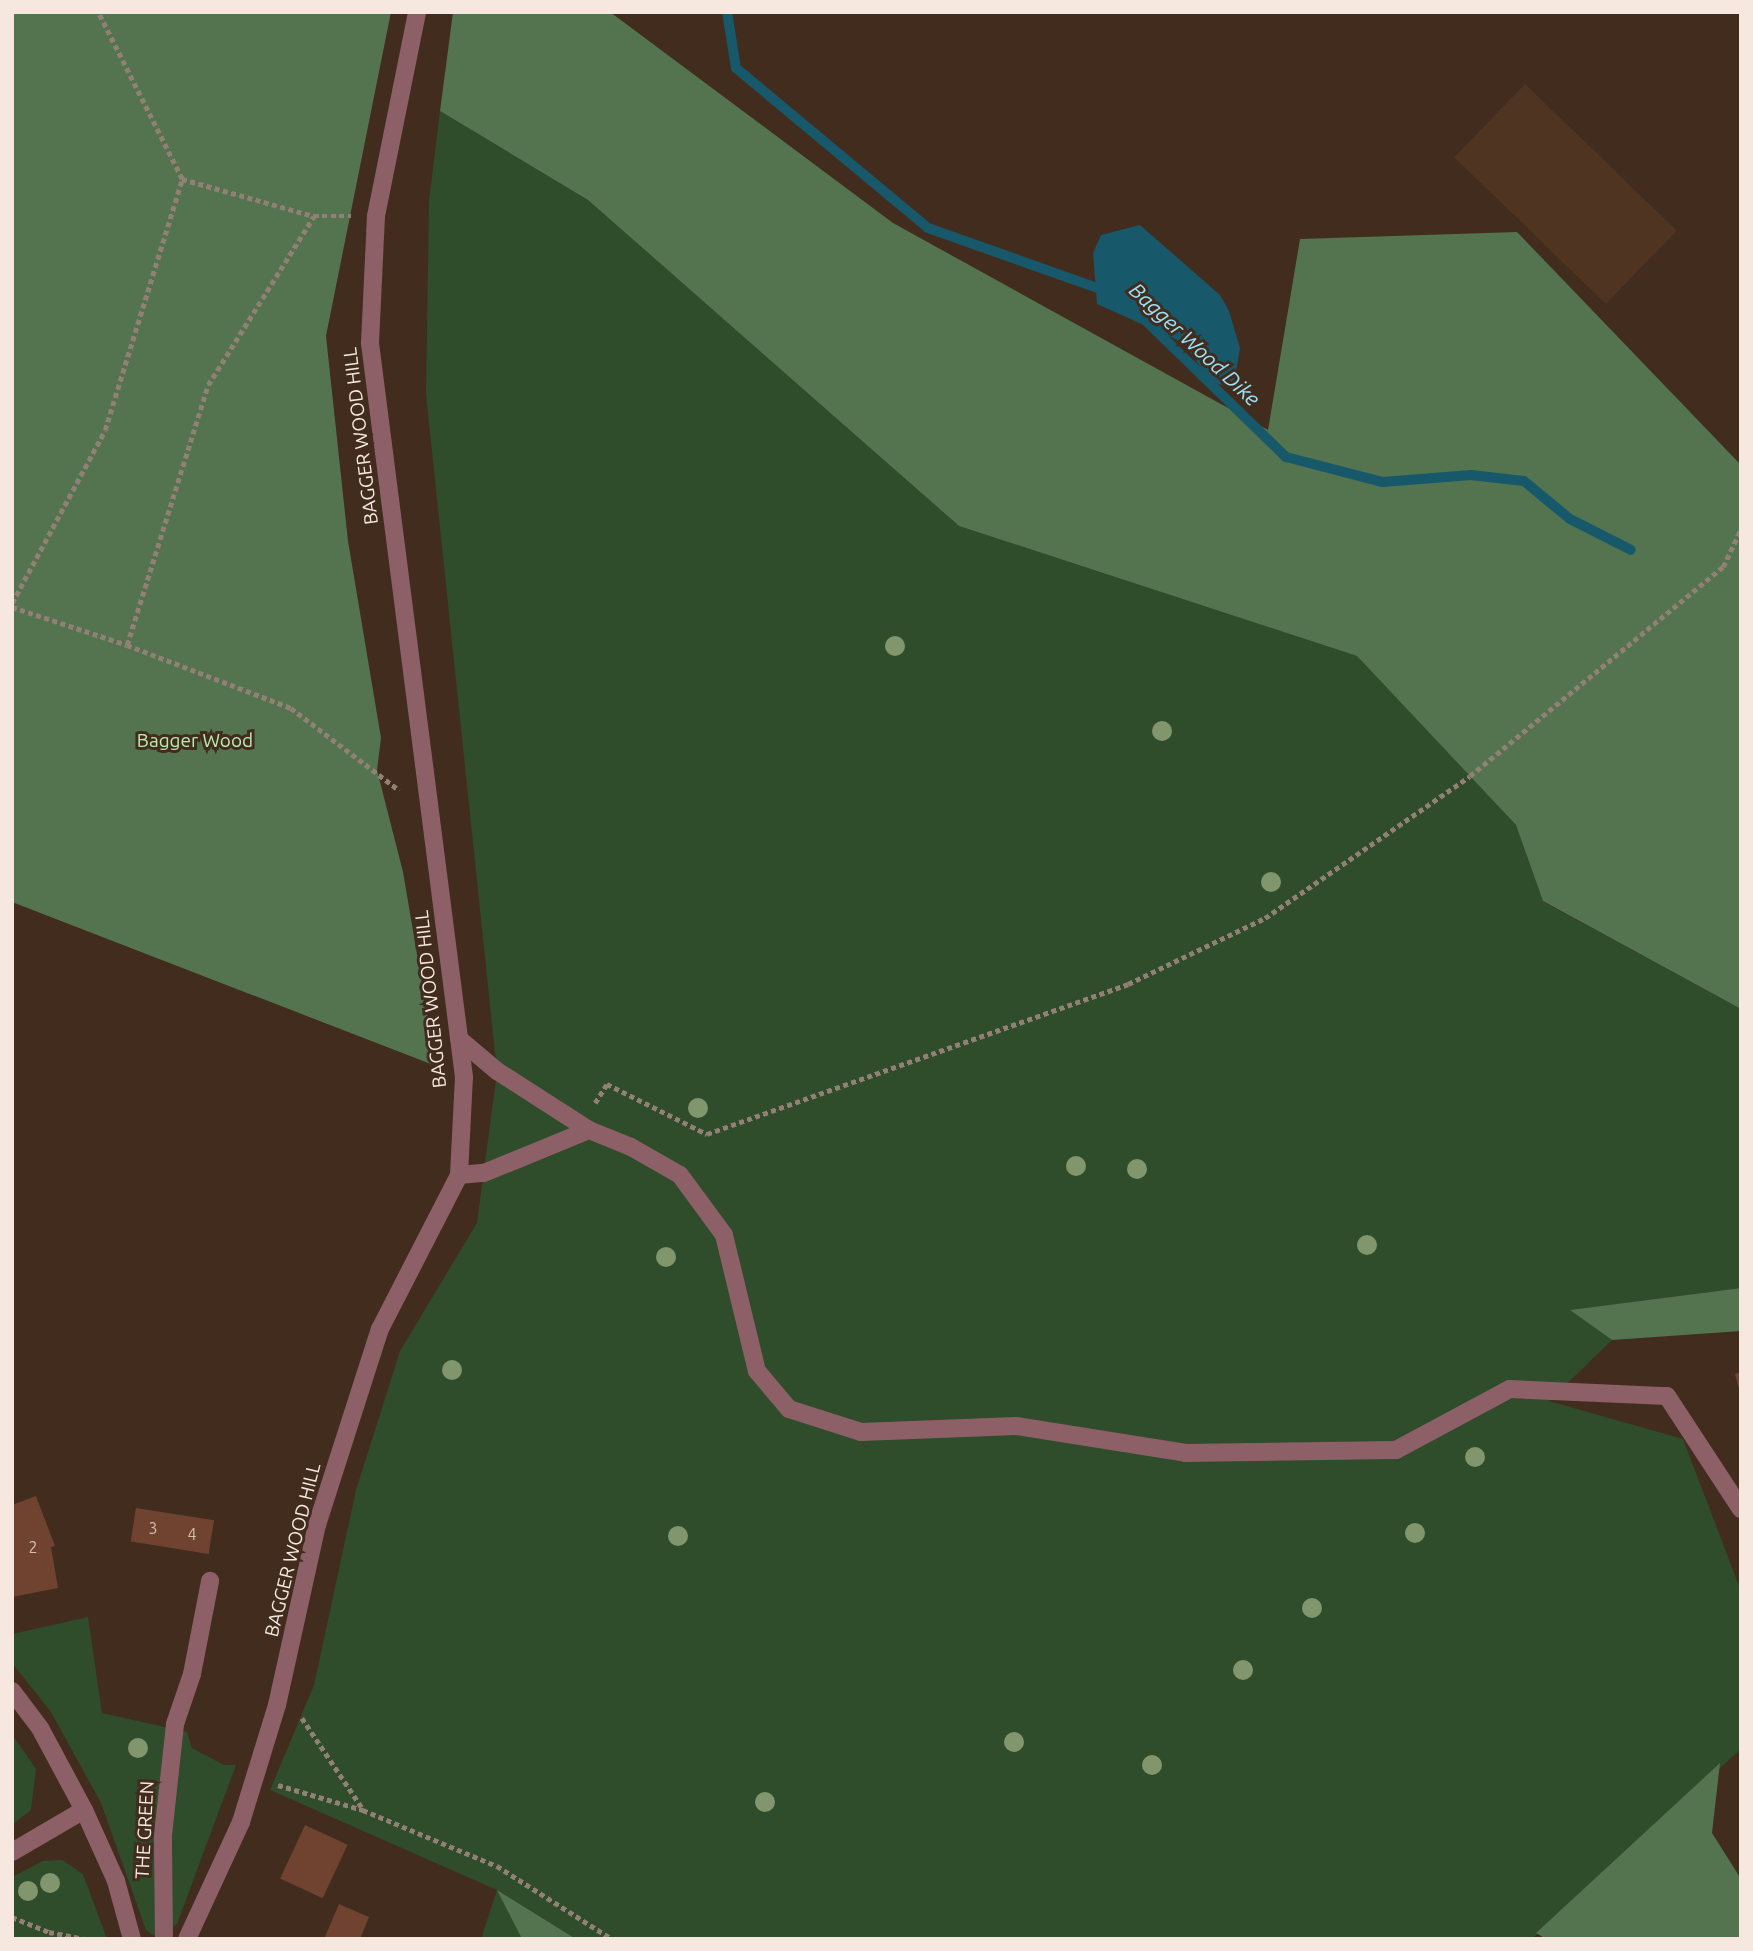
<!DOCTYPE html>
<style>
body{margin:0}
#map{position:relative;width:1753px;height:1951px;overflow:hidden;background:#412c1e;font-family:Ubuntu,sans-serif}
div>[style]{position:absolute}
.built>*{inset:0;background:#4f3422;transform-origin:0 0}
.green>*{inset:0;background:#2f4c2b}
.forest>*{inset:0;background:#53744f}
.water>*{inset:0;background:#17586a}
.stream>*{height:10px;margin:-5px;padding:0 5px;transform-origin:5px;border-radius:5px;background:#17586a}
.building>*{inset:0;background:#6f432f;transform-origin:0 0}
.path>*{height:4.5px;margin-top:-2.25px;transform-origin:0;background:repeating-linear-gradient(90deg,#928075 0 5px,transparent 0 8.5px)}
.minor>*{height:18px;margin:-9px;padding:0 9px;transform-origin:9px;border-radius:9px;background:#8d6067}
.trees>*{width:20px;height:20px;margin:-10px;border-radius:50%;background:#82966e}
span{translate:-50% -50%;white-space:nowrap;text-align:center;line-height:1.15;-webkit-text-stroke:6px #412c1e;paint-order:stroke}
.number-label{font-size:16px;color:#d4bfb3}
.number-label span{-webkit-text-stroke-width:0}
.street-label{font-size:19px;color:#f6e8df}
.park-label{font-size:19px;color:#b7edaf}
.water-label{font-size:21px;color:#99e2fa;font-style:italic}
.frame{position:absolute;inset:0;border:14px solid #f6e8df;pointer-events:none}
</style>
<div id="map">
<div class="built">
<div style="left:1525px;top:84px;width:211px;height:102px;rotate:44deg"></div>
</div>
<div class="green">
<div style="clip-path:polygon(440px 111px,588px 200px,959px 526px,1357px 656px,1516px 825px,1544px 902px,1741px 1009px,1741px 1288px,1571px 1310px,1612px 1340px,1549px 1401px,1683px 1439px,1741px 1591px,1741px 1749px,1532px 1939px,576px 1939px,499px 1891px,522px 1939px,481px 1939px,497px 1890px,270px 1790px,314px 1685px,356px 1490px,400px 1351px,477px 1223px,497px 1072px,426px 394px,429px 201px)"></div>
<div style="clip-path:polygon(88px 1617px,102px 1713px,187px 1732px,192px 1748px,224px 1765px,236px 1765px,177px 1924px,157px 1938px,146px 1930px,101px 1803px,51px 1712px,12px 1663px,12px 1634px)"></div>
<div style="clip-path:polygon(12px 1734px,36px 1769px,31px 1810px,13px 1824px)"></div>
<div style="clip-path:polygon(62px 1860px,83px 1874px,107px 1939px,12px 1939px,12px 1877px,43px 1861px)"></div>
</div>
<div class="forest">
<div style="clip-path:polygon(12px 12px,391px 12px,326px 336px,348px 541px,381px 738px,377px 770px,403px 872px,436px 1066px,12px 902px)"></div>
<div style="clip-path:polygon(453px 12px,610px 12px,893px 223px,1268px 430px,1300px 239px,1517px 232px,1741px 465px,1741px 1009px,1543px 901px,1516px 825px,1357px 656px,959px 526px,588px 200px,440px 111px)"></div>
<div style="clip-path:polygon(1741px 1288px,1741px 1331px,1612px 1340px,1570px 1310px)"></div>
<div style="clip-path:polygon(1720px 1763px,1712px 1833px,1741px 1879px,1741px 1939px,1546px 1939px,1536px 1933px)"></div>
<div style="clip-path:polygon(497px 1890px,576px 1939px,522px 1939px)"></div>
</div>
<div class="water">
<div style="clip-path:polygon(1140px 225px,1220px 295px,1229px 311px,1240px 348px,1235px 378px,1228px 387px,1210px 381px,1184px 343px,1097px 304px,1093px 253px,1101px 235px)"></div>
</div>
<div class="stream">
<div style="left:727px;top:12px;width:57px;rotate:80.9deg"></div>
<div style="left:736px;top:68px;width:250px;rotate:39.8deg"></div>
<div style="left:928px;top:228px;width:192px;rotate:19.5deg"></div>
<div style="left:1145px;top:320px;width:197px;rotate:44.2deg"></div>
<div style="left:1286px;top:457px;width:100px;rotate:14.5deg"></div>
<div style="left:1383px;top:482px;width:88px;rotate:-4.5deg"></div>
<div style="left:1471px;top:475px;width:53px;rotate:6.5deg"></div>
<div style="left:1524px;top:481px;width:60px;rotate:39.6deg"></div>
<div style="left:1570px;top:519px;width:68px;rotate:26.9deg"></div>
</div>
<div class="building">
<div style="clip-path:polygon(1741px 1372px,1741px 1393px,1740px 1393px,1735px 1374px)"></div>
<div style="clip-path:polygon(36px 1496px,55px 1546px,51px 1547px,58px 1588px,12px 1597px,12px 1505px)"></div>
<div style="left:136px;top:1508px;width:79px;height:34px;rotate:9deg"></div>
<div style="left:305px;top:1825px;width:47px;height:59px;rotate:25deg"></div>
<div style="clip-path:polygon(339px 1904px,369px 1917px,360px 1939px,324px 1939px)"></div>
</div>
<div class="path">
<div style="left:182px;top:179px;width:137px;rotate:15.7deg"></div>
<div style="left:12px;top:603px;width:196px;rotate:-61.7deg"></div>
<div style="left:105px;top:430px;width:263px;rotate:-72.9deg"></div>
<div style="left:182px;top:179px;width:187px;rotate:-116.7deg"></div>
<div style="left:12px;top:607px;width:121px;rotate:18.3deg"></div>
<div style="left:127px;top:645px;width:176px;rotate:21deg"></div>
<div style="left:291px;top:708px;width:136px;rotate:37.2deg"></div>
<div style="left:127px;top:645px;width:272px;rotate:-72.7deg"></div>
<div style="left:208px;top:385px;width:199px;rotate:-57.9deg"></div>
<div style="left:314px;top:216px;width:37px"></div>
<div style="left:595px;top:1103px;width:22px;rotate:-58deg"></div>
<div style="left:607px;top:1084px;width:112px;rotate:26.6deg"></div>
<div style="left:707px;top:1134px;width:447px;rotate:-19.6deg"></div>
<div style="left:1128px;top:984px;width:152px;rotate:-25.7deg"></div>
<div style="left:1265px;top:918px;width:249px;rotate:-34.7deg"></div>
<div style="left:1470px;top:776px;width:328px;rotate:-39.6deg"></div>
<div style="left:1723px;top:567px;width:42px;rotate:-64.7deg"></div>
<div style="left:302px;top:1718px;width:110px;rotate:56.2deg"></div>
<div style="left:278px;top:1785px;width:89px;rotate:16.4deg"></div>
<div style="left:363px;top:1810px;width:145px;rotate:22.7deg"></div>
<div style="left:497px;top:1866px;width:136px;rotate:32.4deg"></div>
<div style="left:12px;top:1917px;width:40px;rotate:22deg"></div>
<div style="left:49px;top:1932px;width:36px;rotate:11deg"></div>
</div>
<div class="minor">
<div style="left:459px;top:1039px;width:50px;rotate:40.1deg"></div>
<div style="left:497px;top:1071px;width:109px;rotate:32.7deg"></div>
<div style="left:459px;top:1175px;width:25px;rotate:-5deg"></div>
<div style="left:484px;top:1173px;width:113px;rotate:-22.3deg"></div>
<div style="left:589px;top:1130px;width:45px;rotate:22deg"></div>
<div style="left:631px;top:1147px;width:56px;rotate:29.7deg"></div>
<div style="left:680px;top:1175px;width:74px;rotate:53.7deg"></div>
<div style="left:724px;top:1235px;width:140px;rotate:76.4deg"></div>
<div style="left:757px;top:1371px;width:50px;rotate:49.9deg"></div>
<div style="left:789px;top:1409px;width:76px;rotate:17.7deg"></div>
<div style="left:861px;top:1432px;width:155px;rotate:-2.2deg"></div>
<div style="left:1016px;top:1426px;width:172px;rotate:9deg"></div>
<div style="left:1186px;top:1453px;width:210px;rotate:-0.8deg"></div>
<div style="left:1396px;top:1450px;width:129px;rotate:-28.2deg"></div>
<div style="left:1510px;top:1389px;width:157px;rotate:2.6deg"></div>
<div style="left:1667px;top:1396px;width:135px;rotate:56.8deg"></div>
<div style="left:12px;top:1691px;width:46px;rotate:52.9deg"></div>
<div style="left:40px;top:1728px;width:93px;rotate:61.8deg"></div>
<div style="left:84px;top:1810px;width:78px;rotate:65.7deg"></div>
<div style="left:116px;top:1881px;width:60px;rotate:74.6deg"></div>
<div style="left:12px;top:1852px;width:83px;rotate:-30.3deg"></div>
<div style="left:164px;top:1939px;width:104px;rotate:-90.6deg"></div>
<div style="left:163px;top:1835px;width:112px;rotate:-83.8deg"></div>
<div style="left:175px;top:1724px;width:53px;rotate:-71.2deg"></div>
<div style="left:192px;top:1674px;width:95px;rotate:-79deg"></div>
<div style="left:187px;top:1939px;width:129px;rotate:-65.2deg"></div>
<div style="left:241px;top:1822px;width:122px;rotate:-72.9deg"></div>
<div style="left:277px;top:1705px;width:184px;rotate:-77.5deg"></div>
<div style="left:317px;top:1525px;width:206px;rotate:-72.2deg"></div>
<div style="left:380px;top:1329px;width:173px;rotate:-62.8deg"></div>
<div style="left:459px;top:1175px;width:98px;rotate:-87.1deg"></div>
<div style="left:464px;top:1077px;width:740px;rotate:-97.3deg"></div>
<div style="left:370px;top:343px;width:127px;rotate:-87.3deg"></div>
<div style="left:376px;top:216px;width:208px;rotate:-78.6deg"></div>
</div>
<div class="trees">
<div style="left:895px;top:646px"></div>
<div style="left:1162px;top:731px"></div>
<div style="left:1271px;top:882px"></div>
<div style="left:698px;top:1108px"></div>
<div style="left:1076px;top:1166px"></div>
<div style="left:1137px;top:1169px"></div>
<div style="left:1367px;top:1245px"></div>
<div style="left:666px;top:1257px"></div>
<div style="left:452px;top:1370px"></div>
<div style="left:1475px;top:1457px"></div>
<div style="left:1415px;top:1533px"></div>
<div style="left:678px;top:1536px"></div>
<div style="left:1312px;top:1608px"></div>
<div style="left:1243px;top:1670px"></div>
<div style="left:1014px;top:1742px"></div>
<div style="left:138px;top:1748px"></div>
<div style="left:1152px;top:1765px"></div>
<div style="left:765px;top:1802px"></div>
<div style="left:50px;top:1883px"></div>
<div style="left:28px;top:1891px"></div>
</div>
<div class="number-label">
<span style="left:153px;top:1528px">3</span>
<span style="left:192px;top:1534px">4</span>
<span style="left:33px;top:1547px">2</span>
</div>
<div class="street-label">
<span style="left:361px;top:436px;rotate:-97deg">BAGGER WOOD HILL</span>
<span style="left:431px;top:999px;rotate:-96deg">BAGGER WOOD HILL</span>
<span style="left:293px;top:1550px;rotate:-76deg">BAGGER WOOD HILL</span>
<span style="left:145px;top:1830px;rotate:-87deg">THE GREEN</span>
</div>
<div class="park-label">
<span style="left:195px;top:741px">Bagger Wood</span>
</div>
<div class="water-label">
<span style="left:1195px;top:344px;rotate:43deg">Bagger Wood Dike</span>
</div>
<div class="frame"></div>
</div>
